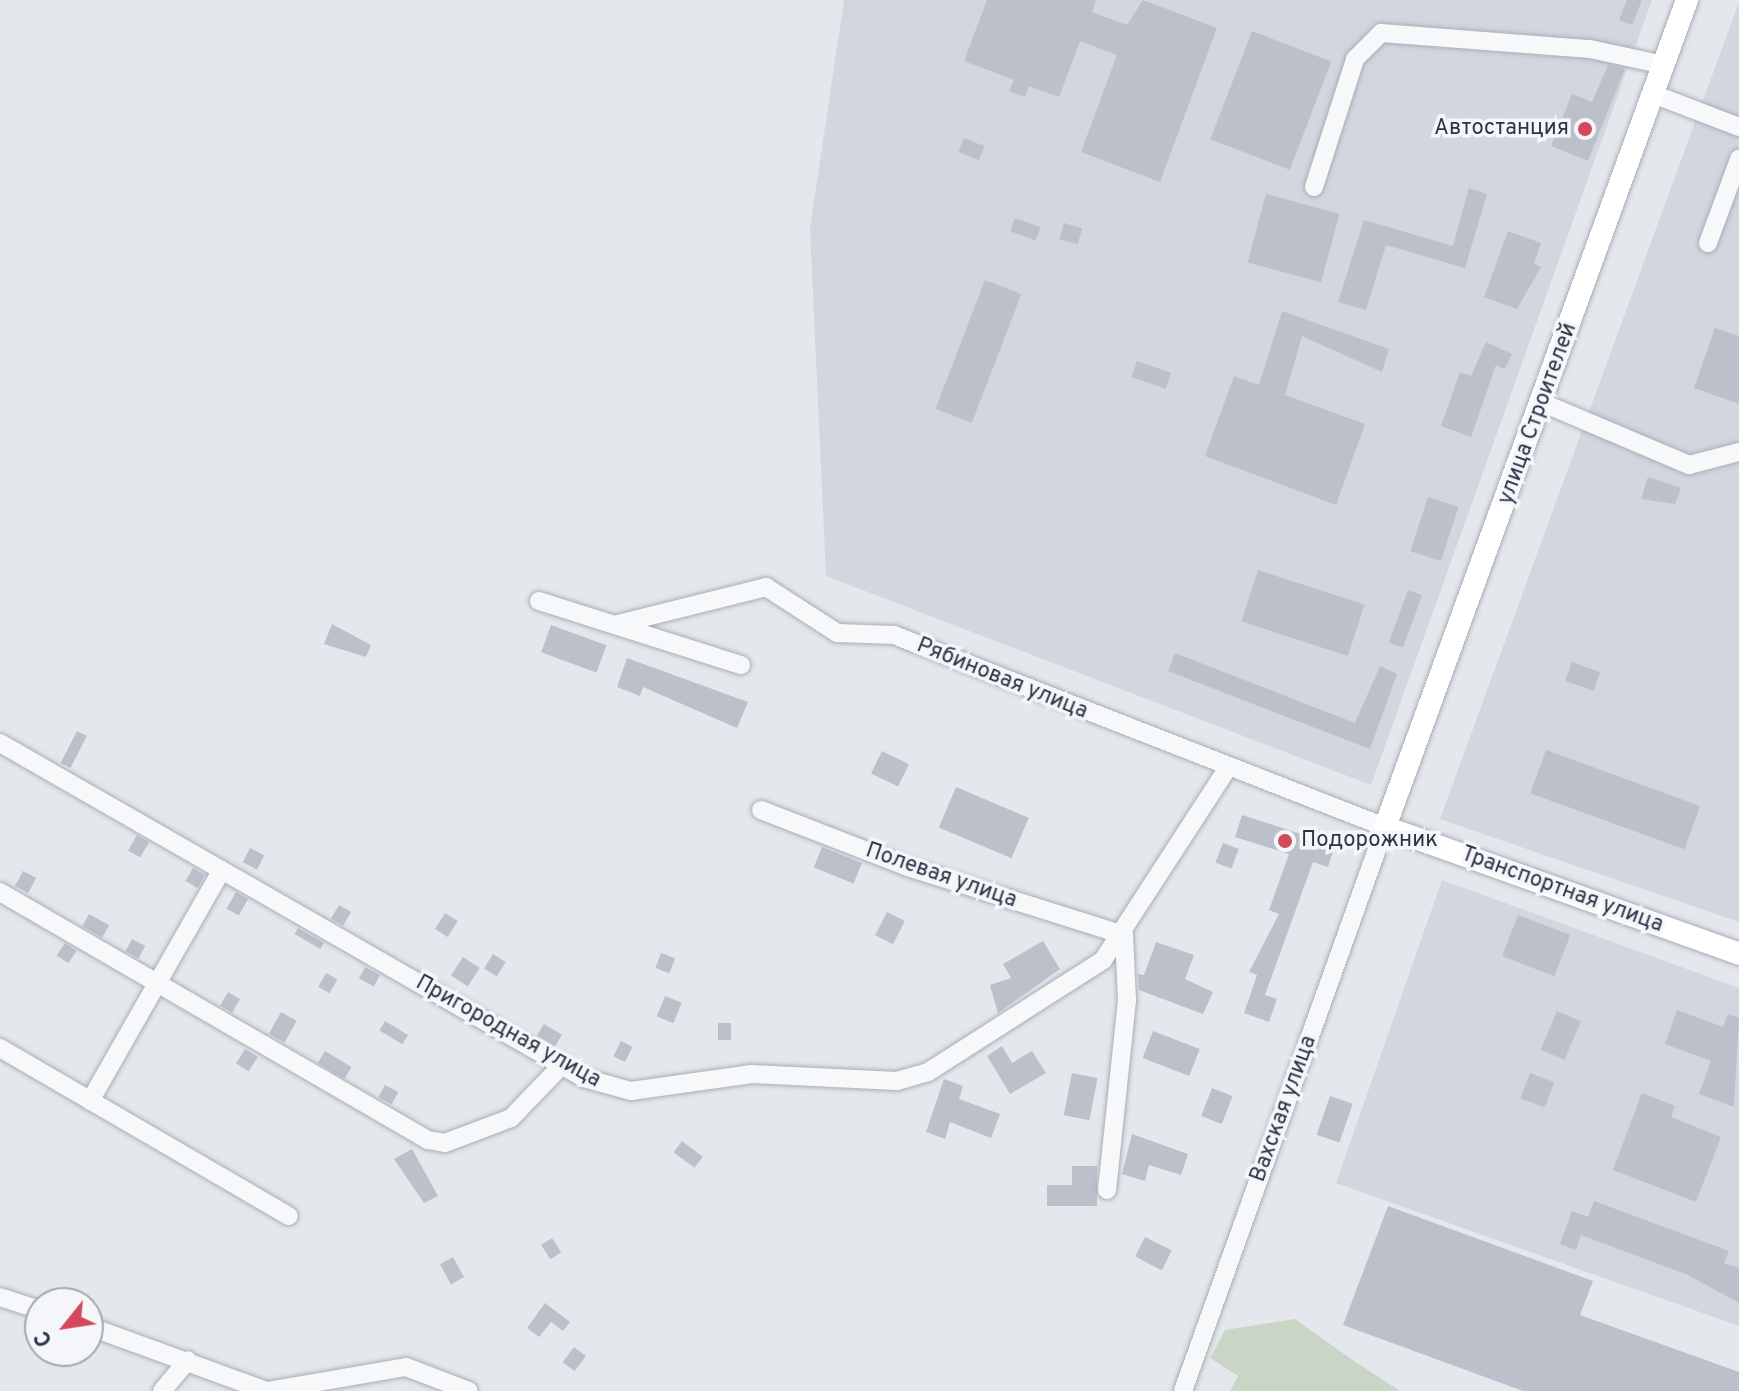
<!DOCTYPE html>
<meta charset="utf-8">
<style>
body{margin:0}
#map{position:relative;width:1739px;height:1391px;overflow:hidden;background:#e4e7ec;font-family:Overpass,sans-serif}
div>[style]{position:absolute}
.built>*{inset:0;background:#d2d6de}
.green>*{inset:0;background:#c9d6c5}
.building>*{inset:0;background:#bbc0ca;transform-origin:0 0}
.roads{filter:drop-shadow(0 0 2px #a9aeb7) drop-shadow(0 0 2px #a9aeb7)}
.minor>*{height:18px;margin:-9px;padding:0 9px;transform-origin:9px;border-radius:9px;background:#f7f8fa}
.major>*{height:22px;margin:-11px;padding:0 11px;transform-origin:11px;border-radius:11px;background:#fff}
.dots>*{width:22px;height:22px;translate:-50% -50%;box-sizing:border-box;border:4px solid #f4f6f9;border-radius:50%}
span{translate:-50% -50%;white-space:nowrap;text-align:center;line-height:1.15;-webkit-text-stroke:7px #f4f6f9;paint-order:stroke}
.poi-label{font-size:22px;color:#2b3445}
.right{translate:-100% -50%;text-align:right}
.left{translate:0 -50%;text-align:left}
.street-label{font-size:22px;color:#2b3445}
.north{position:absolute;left:24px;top:1287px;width:80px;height:80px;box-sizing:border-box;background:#f4f6f9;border:2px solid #a4a8b1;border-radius:50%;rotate:240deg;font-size:22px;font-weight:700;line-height:32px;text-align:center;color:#2b3445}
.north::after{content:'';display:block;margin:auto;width:28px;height:36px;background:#d1495b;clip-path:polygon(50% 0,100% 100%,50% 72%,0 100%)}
</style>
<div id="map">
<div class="built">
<div style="clip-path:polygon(844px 0,1652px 0,1371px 785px,826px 576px,810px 228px)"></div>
<div style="clip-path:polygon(1739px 2px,1739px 922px,1440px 819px)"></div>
<div style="clip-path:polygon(1442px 880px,1739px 988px,1739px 1326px,1336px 1183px)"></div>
</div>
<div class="green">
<div style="clip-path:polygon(1295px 1319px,1354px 1361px,1400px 1391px,1230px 1391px,1238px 1376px,1210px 1358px,1225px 1330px)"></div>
</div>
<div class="building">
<div style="clip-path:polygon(987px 0,1096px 0,1092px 12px,1127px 25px,1143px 0,1217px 28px,1160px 182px,1081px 152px,1117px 55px,1080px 41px,1059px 97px,1029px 86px,1025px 97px,1009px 91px,1014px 80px,964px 61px)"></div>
<div style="clip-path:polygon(1627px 0,1642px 0,1632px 25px,1619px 20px)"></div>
<div style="left:1252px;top:31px;width:85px;height:116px;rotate:21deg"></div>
<div style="clip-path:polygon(1608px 65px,1625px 69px,1588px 161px,1551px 146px,1572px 94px,1592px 102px)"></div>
<div style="left:964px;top:138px;width:22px;height:15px;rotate:22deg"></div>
<div style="clip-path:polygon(1469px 188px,1487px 194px,1465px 268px,1386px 245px,1366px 310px,1338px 302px,1364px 220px,1453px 246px)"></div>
<div style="left:1266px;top:194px;width:76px;height:71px;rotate:15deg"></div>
<div style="left:1015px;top:218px;width:27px;height:14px;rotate:20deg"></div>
<div style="left:1064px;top:223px;width:19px;height:17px;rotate:16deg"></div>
<div style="clip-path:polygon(1508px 231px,1541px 243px,1534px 264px,1541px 267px,1517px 309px,1484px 297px)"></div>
<div style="left:985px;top:280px;width:39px;height:138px;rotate:21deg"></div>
<div style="clip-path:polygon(1282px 311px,1389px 349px,1382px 372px,1302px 336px,1285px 395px,1365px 424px,1336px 505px,1205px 456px,1234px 376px,1259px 385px)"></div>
<div style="clip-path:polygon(1715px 328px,1739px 336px,1739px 404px,1694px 388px)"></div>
<div style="clip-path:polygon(1486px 342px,1512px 354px,1505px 369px,1496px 365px,1471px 437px,1441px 426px,1460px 372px,1471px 376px)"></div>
<div style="left:1137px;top:361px;width:36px;height:17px;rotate:19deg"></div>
<div style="clip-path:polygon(1648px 477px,1681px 488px,1675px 504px,1641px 499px)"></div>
<div style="left:1428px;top:497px;width:32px;height:57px;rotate:18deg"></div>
<div style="left:1258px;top:570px;width:112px;height:54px;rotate:18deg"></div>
<div style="left:1408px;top:590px;width:15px;height:56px;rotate:20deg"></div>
<div style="clip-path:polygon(332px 624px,371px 645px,366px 657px,324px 644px)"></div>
<div style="left:551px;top:625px;width:59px;height:29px;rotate:20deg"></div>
<div style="clip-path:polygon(1175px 653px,1355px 723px,1380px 666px,1397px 674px,1370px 749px,1168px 671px)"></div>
<div style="clip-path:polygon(627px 658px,748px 702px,737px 728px,643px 687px,640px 696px,617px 687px)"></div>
<div style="left:1572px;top:662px;width:30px;height:20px;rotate:20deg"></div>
<div style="left:77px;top:731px;width:11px;height:36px;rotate:27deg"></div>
<div style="left:1546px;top:750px;width:164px;height:46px;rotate:20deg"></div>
<div style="left:882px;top:751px;width:30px;height:25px;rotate:26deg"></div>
<div style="left:956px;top:787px;width:79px;height:44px;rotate:23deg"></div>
<div style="clip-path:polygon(1242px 815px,1335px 845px,1328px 867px,1313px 862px,1265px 995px,1277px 999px,1269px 1022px,1244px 1013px,1257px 975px,1249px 972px,1279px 914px,1269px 910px,1289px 854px,1235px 837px)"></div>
<div style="left:137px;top:835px;width:14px;height:18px;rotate:30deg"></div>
<div style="left:1223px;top:843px;width:17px;height:21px;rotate:21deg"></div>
<div style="left:822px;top:847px;width:43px;height:22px;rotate:22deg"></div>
<div style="left:250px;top:848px;width:16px;height:16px;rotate:27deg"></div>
<div style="left:193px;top:868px;width:14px;height:15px;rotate:30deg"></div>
<div style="left:23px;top:871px;width:15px;height:17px;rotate:28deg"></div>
<div style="left:236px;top:892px;width:14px;height:19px;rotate:30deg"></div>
<div style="left:339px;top:905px;width:14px;height:16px;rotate:30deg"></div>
<div style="left:887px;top:912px;width:20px;height:26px;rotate:27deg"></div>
<div style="left:445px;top:913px;width:15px;height:19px;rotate:32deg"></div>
<div style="left:89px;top:914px;width:23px;height:14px;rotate:29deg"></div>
<div style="left:1518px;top:915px;width:56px;height:44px;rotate:21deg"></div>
<div style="left:298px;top:928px;width:30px;height:7px;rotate:30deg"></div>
<div style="left:132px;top:939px;width:15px;height:14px;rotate:28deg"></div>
<div style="clip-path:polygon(1043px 941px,1060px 969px,998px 1013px,990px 985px,1011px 978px,1003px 964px)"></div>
<div style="clip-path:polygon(1156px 942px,1194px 955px,1185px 979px,1213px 992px,1203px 1014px,1139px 990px,1138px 974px,1144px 975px)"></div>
<div style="left:65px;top:943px;width:14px;height:15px;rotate:34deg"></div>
<div style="left:661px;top:953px;width:15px;height:16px;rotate:20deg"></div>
<div style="left:493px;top:954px;width:15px;height:17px;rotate:32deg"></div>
<div style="left:463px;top:957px;width:20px;height:22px;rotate:33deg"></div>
<div style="left:365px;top:967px;width:17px;height:13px;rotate:28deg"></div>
<div style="left:326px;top:973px;width:13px;height:16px;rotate:29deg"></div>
<div style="left:228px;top:992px;width:14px;height:16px;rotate:30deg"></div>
<div style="left:665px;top:996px;width:18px;height:22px;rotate:22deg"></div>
<div style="clip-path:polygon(1677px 1010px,1723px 1027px,1728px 1014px,1739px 1018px,1734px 1107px,1699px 1094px,1711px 1061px,1665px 1044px)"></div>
<div style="left:1557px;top:1011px;width:26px;height:42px;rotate:23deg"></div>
<div style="left:281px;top:1012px;width:18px;height:25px;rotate:29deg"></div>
<div style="left:385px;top:1021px;width:27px;height:11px;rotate:31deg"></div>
<div style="left:718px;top:1023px;width:13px;height:17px"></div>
<div style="left:544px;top:1024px;width:21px;height:15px;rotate:31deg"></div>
<div style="left:1153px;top:1031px;width:50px;height:29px;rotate:21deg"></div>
<div style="left:621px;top:1041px;width:13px;height:17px;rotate:27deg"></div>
<div style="clip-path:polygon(1002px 1046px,1012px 1063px,1032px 1051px,1046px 1073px,1010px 1094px,987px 1056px)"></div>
<div style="left:245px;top:1049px;width:15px;height:17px;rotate:32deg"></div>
<div style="left:325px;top:1051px;width:31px;height:14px;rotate:31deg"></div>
<div style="left:1072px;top:1073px;width:26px;height:43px;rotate:11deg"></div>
<div style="left:1530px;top:1073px;width:26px;height:27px;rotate:21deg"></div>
<div style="clip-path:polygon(944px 1079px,963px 1086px,959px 1099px,1000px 1114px,991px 1138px,950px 1122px,945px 1139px,926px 1132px)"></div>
<div style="left:385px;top:1085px;width:15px;height:14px;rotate:28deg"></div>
<div style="left:1212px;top:1088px;width:22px;height:30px;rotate:21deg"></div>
<div style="clip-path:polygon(1642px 1093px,1675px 1106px,1671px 1117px,1721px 1137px,1696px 1202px,1613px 1170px)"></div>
<div style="left:1330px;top:1096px;width:24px;height:41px;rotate:19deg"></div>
<div style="clip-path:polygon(1132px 1134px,1188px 1154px,1181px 1175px,1149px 1165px,1145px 1181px,1122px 1174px)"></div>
<div style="left:682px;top:1141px;width:26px;height:14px;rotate:37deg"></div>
<div style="clip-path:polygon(412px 1149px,438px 1196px,424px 1203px,394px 1159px)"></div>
<div style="clip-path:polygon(1072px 1166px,1097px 1166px,1097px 1206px,1047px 1206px,1047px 1185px,1072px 1185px)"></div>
<div style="clip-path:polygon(1594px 1201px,1729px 1251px,1724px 1263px,1739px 1268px,1739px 1303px,1688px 1275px,1581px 1235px,1576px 1250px,1560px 1244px,1572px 1211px,1588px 1217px)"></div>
<div style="clip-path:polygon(1388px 1206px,1593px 1281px,1580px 1315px,1739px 1372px,1739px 1391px,1523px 1391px,1343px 1325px)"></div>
<div style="left:1145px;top:1237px;width:30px;height:22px;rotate:27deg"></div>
<div style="left:552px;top:1238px;width:17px;height:13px;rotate:57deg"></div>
<div style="left:453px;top:1257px;width:23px;height:15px;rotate:61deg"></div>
<div style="clip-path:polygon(545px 1303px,570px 1322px,563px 1331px,551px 1322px,539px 1337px,527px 1328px)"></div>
<div style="left:574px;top:1347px;width:15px;height:19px;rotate:37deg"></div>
</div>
<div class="roads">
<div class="minor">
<div style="left:1653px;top:94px;width:92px;rotate:21deg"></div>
<div style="left:1314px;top:187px;width:134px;rotate:-72.2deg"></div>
<div style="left:1355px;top:59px;width:37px;rotate:-45deg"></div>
<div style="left:1381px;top:33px;width:210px;rotate:4.4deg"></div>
<div style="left:1590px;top:49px;width:76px;rotate:12.2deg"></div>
<div style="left:1708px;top:243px;width:90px;rotate:-69.7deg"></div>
<div style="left:1543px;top:403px;width:159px;rotate:23deg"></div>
<div style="left:1689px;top:465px;width:52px;rotate:-14.6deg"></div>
<div style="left:539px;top:601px;width:212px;rotate:17.6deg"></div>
<div style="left:618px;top:624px;width:153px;rotate:-14deg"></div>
<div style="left:766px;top:587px;width:85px;rotate:32.9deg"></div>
<div style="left:837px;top:633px;width:57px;rotate:2deg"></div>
<div style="left:894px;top:635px;width:527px;rotate:21.36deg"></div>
<div style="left:1385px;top:827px;width:599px;rotate:109.71deg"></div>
<div style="left:0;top:743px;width:673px;rotate:29.84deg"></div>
<div style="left:584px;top:1078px;width:49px;rotate:15.5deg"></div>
<div style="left:631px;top:1091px;width:122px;rotate:-8deg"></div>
<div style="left:752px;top:1074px;width:145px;rotate:2.8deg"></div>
<div style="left:897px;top:1081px;width:32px;rotate:-16deg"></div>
<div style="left:928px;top:1072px;width:208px;rotate:-32.6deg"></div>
<div style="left:1103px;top:960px;width:228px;rotate:-57deg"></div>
<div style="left:761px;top:810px;width:158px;rotate:21.2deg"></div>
<div style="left:908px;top:867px;width:226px;rotate:17.5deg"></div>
<div style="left:1124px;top:935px;width:65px;rotate:87.4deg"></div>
<div style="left:1127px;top:1000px;width:191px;rotate:96deg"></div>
<div style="left:0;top:892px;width:495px;rotate:30.1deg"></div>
<div style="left:428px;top:1140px;width:17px;rotate:10deg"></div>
<div style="left:445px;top:1143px;width:71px;rotate:-20.7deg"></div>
<div style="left:511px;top:1118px;width:74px;rotate:-46.1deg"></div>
<div style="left:0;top:1048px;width:334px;rotate:30.2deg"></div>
<div style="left:90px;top:1101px;width:266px;rotate:-60.3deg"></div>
<div style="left:0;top:1297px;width:42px;rotate:18deg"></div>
<div style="left:88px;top:1326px;width:190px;rotate:20deg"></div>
<div style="left:267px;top:1391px;width:141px;rotate:-9.8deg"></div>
<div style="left:406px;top:1367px;width:67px;rotate:20.9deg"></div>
<div style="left:162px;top:1391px;width:40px;rotate:-50deg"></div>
</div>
<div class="major">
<div style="left:1687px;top:0;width:880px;rotate:110.06deg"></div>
<div style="left:1385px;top:827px;width:376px;rotate:19.7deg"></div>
</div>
</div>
<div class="dots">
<div style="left:1585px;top:129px;background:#d1495b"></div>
<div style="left:1285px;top:841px;background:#d1495b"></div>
</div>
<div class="poi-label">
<span class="right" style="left:1569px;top:129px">Автостанция</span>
<span class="left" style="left:1301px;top:841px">Подорожник</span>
</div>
<div class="street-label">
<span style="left:1538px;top:414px;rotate:-70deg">улица Строителей</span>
<span style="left:1002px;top:679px;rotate:22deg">Рябиновая улица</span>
<span style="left:941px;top:876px;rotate:19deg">Полевая улица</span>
<span style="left:1562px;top:890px;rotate:20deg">Транспортная улица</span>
<span style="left:508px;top:1032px;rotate:29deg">Пригородная улица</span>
<span style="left:1284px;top:1109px;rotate:-70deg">Вахская улица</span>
</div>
<div class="north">С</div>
</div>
